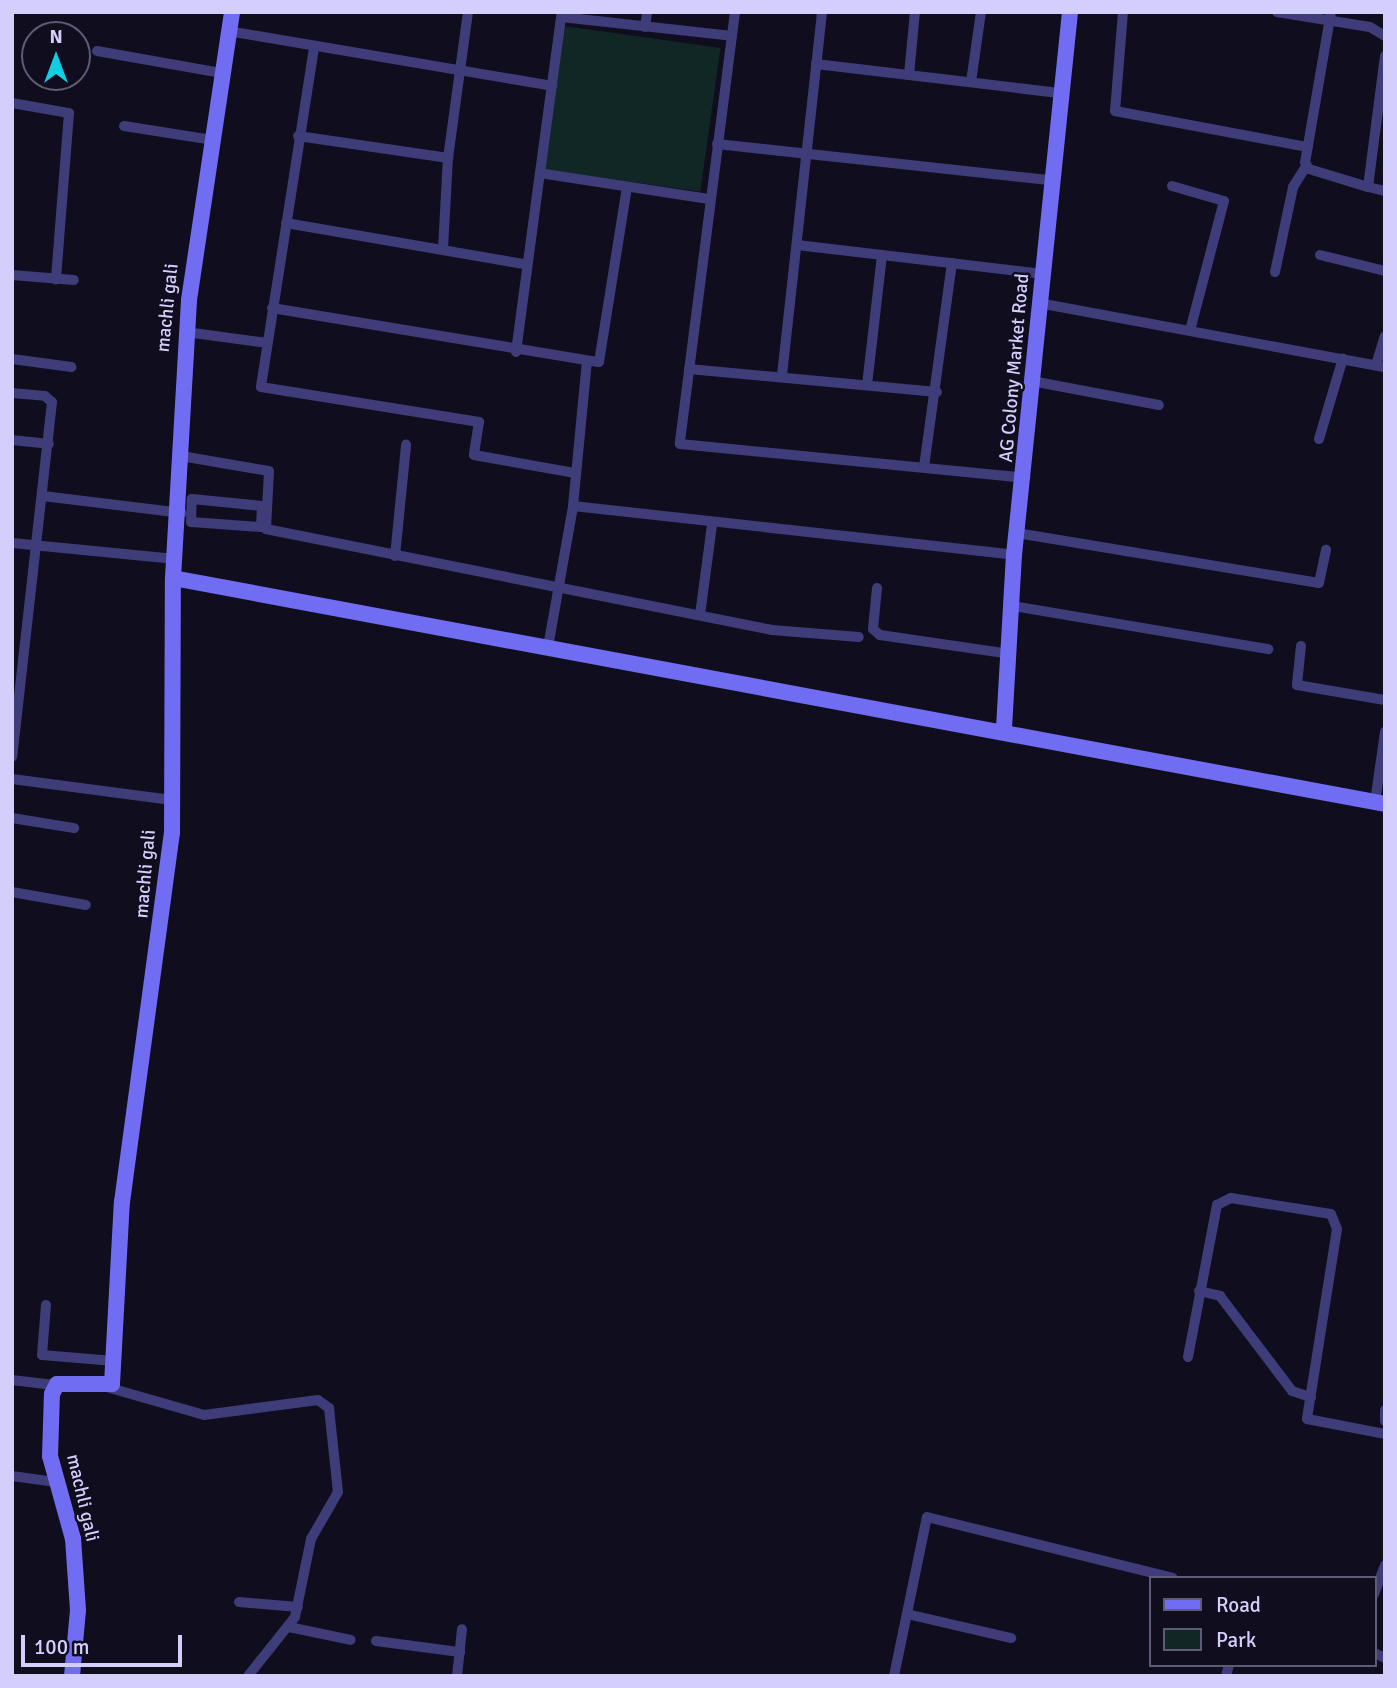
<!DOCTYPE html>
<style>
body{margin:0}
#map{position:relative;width:1397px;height:1688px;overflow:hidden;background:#100e1e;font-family:Signika,sans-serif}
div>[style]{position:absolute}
.green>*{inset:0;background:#112726;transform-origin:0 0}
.street>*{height:10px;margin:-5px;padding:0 5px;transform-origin:5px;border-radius:5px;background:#3e3c79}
.secondary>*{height:16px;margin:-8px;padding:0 8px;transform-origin:8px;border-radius:8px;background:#706df3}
span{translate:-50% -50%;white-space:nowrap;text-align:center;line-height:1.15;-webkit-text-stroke:5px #100e1e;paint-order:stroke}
.street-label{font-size:19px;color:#d3cefb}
.frame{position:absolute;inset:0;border:14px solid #d3cefb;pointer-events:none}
.legend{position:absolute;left:1149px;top:1576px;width:228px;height:91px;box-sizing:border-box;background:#100e1e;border:2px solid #5e5b76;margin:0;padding:9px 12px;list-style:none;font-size:21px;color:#d3cefb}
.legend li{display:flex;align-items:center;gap:14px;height:35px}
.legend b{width:35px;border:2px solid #5e5b76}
.north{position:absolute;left:21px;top:21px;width:70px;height:70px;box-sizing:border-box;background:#100e1e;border:2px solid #5e5b76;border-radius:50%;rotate:0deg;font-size:19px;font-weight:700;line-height:28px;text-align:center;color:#d3cefb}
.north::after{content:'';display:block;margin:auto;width:24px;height:32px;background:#12cee3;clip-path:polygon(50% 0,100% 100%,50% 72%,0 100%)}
.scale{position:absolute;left:21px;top:1635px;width:161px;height:32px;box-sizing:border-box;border:4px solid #d3cefb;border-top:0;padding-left:9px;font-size:21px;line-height:24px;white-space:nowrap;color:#d3cefb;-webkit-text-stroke:5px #100e1e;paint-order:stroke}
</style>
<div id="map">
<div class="green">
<div style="left:564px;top:26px;width:158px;height:145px;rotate:8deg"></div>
</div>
<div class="street">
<div style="left:735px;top:12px;width:435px;rotate:97.3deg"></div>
<div style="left:680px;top:444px;width:347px;rotate:5.6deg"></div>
<div style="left:1123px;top:12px;width:99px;rotate:94.6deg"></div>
<div style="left:1115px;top:111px;width:196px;rotate:10.6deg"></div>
<div style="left:1277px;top:12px;width:94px;rotate:9.2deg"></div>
<div style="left:1370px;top:27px;width:17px;rotate:31deg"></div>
<div style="left:1331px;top:12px;width:152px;rotate:99.8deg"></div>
<div style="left:1305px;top:162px;width:8px;rotate:60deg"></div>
<div style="left:1309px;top:169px;width:62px;rotate:17deg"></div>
<div style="left:645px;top:27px;width:15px;rotate:-82deg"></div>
<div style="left:228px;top:31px;width:329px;rotate:9.6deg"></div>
<div style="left:314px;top:48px;width:343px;rotate:98.9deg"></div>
<div style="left:261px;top:387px;width:221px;rotate:9.1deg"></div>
<div style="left:479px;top:422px;width:33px;rotate:99deg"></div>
<div style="left:474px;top:455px;width:103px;rotate:10.1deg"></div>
<div style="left:97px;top:51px;width:127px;rotate:10deg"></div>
<div style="left:1385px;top:56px;width:132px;rotate:97.4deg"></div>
<div style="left:1368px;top:187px;width:17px;rotate:13deg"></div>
<div style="left:816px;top:64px;width:247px;rotate:6.8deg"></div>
<div style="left:909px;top:75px;width:63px;rotate:-84.6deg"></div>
<div style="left:971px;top:82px;width:71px;rotate:-81.9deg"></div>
<div style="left:12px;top:103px;width:58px;rotate:10deg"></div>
<div style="left:69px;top:113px;width:167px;rotate:94.5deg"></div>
<div style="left:124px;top:126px;width:89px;rotate:9deg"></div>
<div style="left:298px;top:136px;width:152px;rotate:8.3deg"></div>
<div style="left:717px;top:144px;width:336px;rotate:6.2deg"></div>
<div style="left:1172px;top:186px;width:54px;rotate:16.1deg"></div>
<div style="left:1224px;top:201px;width:130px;rotate:104.7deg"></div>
<div style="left:709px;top:199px;width:171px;rotate:-171.3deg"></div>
<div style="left:540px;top:173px;width:157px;rotate:-82.3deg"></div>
<div style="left:561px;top:17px;width:172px;rotate:6.3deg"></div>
<div style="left:286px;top:223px;width:242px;rotate:9.8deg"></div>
<div style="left:797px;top:245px;width:250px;rotate:6.7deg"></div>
<div style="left:443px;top:249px;width:91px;rotate:-86.9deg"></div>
<div style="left:448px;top:158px;width:147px;rotate:-82.2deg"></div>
<div style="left:1320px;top:255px;width:67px;rotate:13.8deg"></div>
<div style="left:1275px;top:272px;width:87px;rotate:-78deg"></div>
<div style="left:1293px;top:187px;width:25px;rotate:-58deg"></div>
<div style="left:12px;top:275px;width:62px;rotate:4.6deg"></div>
<div style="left:1044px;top:304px;width:347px;rotate:10.5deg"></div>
<div style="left:272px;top:308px;width:331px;rotate:9.4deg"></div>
<div style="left:599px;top:362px;width:177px;rotate:-80.9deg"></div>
<div style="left:186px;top:332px;width:82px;rotate:7.7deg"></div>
<div style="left:516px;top:352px;width:181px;rotate:-82.4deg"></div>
<div style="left:12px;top:359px;width:60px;rotate:7.7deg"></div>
<div style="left:1376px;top:365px;width:30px;rotate:-73deg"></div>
<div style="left:689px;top:369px;width:249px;rotate:5.3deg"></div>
<div style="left:782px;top:375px;width:365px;rotate:-83.7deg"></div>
<div style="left:1037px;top:382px;width:124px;rotate:10.7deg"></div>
<div style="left:867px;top:385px;width:131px;rotate:-83.4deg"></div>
<div style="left:12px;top:393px;width:33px;rotate:5deg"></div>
<div style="left:45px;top:396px;width:9px;rotate:41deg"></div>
<div style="left:52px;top:402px;width:357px;rotate:96.4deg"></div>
<div style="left:1319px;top:439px;width:84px;rotate:-73.5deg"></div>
<div style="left:12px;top:440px;width:37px;rotate:6deg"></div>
<div style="left:181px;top:456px;width:89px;rotate:9.7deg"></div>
<div style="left:269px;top:471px;width:58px;rotate:93deg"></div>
<div style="left:266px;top:529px;width:516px;rotate:11.29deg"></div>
<div style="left:772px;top:630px;width:87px;rotate:4.6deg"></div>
<div style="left:924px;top:467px;width:206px;rotate:-82.2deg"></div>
<div style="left:43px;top:496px;width:140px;rotate:7deg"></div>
<div style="left:192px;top:499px;width:70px;rotate:5.7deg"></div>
<div style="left:262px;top:506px;width:21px;rotate:93deg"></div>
<div style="left:261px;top:527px;width:70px;rotate:-175.9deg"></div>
<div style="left:191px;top:522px;width:23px;rotate:-88deg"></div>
<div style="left:573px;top:506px;width:444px;rotate:6.3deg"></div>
<div style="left:1017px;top:533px;width:306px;rotate:9.4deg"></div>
<div style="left:1319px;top:583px;width:34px;rotate:-78deg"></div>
<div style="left:12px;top:543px;width:164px;rotate:5.6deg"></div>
<div style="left:395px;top:556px;width:112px;rotate:-84.3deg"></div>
<div style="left:877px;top:588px;width:41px;rotate:95.6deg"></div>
<div style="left:873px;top:629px;width:9px;rotate:41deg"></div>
<div style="left:880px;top:635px;width:131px;rotate:8.3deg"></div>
<div style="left:1013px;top:606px;width:259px;rotate:9.6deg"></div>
<div style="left:700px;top:615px;width:91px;rotate:-82.4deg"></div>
<div style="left:1301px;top:646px;width:39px;rotate:96deg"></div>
<div style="left:1297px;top:685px;width:89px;rotate:9.7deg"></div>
<div style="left:548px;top:647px;width:143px;rotate:-79.9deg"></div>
<div style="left:573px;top:506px;width:146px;rotate:-84.5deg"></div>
<div style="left:12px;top:779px;width:161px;rotate:7.5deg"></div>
<div style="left:1375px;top:802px;width:71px;rotate:-81.9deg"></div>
<div style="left:12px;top:818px;width:63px;rotate:9.2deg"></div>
<div style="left:12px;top:892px;width:75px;rotate:10deg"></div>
<div style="left:1199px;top:1291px;width:22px;rotate:13deg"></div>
<div style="left:1220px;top:1296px;width:119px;rotate:52.8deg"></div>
<div style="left:1292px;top:1391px;width:20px;rotate:18deg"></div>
<div style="left:46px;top:1305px;width:50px;rotate:94.6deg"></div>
<div style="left:42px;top:1355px;width:72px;rotate:4.8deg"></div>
<div style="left:1188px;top:1357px;width:155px;rotate:-79.2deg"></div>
<div style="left:1217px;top:1205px;width:16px;rotate:-27deg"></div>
<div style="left:1231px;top:1198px;width:101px;rotate:9.1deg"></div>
<div style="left:1331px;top:1214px;width:16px;rotate:68deg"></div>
<div style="left:1337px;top:1229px;width:192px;rotate:99deg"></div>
<div style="left:1307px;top:1419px;width:79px;rotate:10.9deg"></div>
<div style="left:12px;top:1380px;width:42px;rotate:6.8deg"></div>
<div style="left:110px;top:1388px;width:98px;rotate:16deg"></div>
<div style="left:204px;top:1415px;width:115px;rotate:-7.5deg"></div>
<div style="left:318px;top:1400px;width:14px;rotate:36deg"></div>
<div style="left:329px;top:1408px;width:84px;rotate:83.9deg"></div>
<div style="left:338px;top:1492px;width:54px;rotate:119.9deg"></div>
<div style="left:311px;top:1539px;width:80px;rotate:101.6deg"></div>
<div style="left:295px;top:1617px;width:75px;rotate:128.5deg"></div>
<div style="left:1385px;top:1410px;width:11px;rotate:90deg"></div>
<div style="left:12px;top:1476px;width:43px;rotate:7.9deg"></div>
<div style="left:1374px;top:1594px;width:31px;rotate:-69deg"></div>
<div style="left:239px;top:1602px;width:59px;rotate:4.8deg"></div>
<div style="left:907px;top:1614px;width:107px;rotate:13deg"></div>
<div style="left:289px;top:1627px;width:63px;rotate:11.8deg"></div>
<div style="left:376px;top:1641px;width:85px;rotate:7.5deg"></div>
<div style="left:1374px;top:1653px;width:12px;rotate:24deg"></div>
<div style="left:457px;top:1676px;width:47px;rotate:-83.9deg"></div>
<div style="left:894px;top:1676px;width:162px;rotate:-78.3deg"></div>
<div style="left:927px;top:1517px;width:253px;rotate:13.9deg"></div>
<div style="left:1226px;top:1676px;width:11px;rotate:-75deg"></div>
</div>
<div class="secondary">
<div style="left:173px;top:578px;width:1233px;rotate:10.56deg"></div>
<div style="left:1004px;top:728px;width:173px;rotate:-86.7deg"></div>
<div style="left:1014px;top:555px;width:546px;rotate:-84.11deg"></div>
<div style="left:72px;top:1676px;width:66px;rotate:-84.8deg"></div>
<div style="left:78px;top:1610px;width:71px;rotate:-94deg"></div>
<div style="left:73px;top:1539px;width:86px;rotate:-105.5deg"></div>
<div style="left:50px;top:1456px;width:62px;rotate:-88.2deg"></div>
<div style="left:52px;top:1394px;width:11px;rotate:-63deg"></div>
<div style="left:57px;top:1384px;width:55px"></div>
<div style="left:112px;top:1384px;width:182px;rotate:-86.9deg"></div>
<div style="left:122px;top:1202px;width:372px;rotate:-82.3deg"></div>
<div style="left:172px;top:833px;width:255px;rotate:-89.8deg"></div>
<div style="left:173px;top:578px;width:278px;rotate:-86.7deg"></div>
<div style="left:189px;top:300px;width:291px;rotate:-81.5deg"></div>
</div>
<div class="street-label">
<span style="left:168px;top:308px;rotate:-84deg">machli gali</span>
<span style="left:1015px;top:368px;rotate:-85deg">AG Colony Market Road</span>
<span style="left:146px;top:874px;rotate:-85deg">machli gali</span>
<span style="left:82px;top:1498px;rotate:77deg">machli gali</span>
</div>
<div class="frame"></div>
<ul class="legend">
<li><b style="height:9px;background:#706df3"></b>Road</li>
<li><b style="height:19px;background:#112726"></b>Park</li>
</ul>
<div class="north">N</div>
<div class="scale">100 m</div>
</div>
